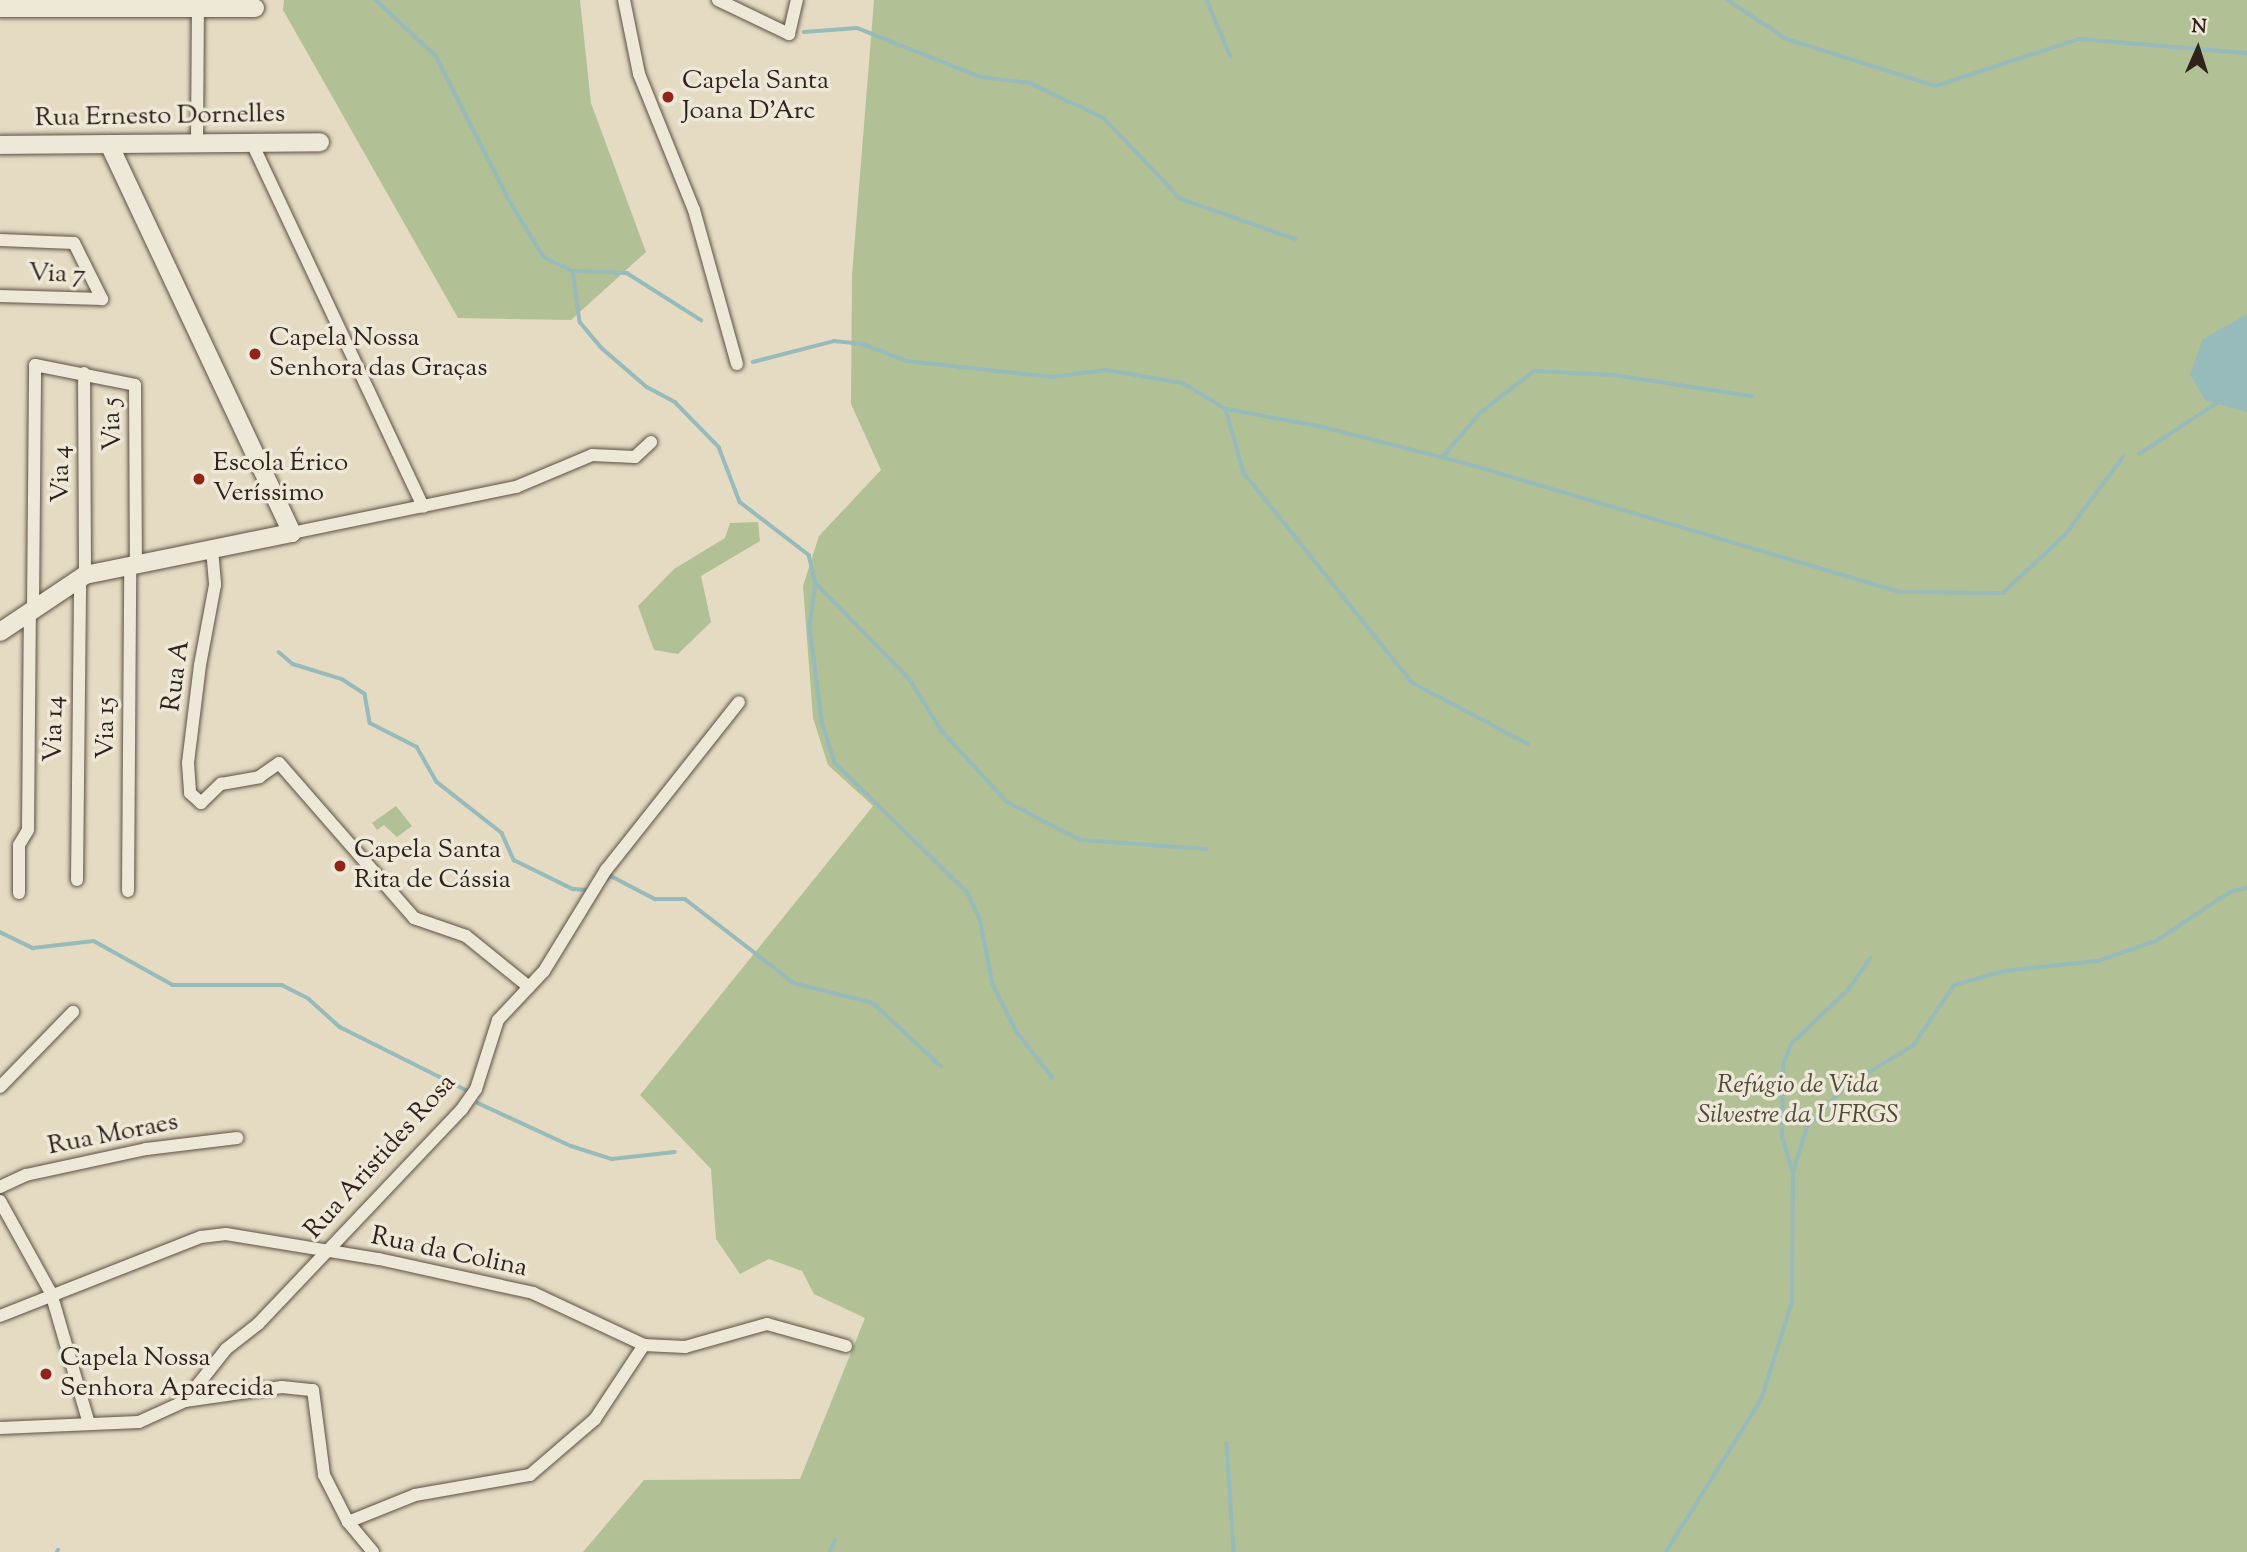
<!DOCTYPE html>
<meta charset="utf-8">
<style>
body{margin:0}
#map{position:relative;width:2247px;height:1552px;overflow:hidden;background:#e4dbc2;font-family:"Sorts Mill Goudy",serif}
div>[style]{position:absolute}
.green>*{inset:0;background:#b2c195}
.water>*{inset:0;background:#97baba}
.stream>*{height:3.5px;margin:-1.75px;padding:0 1.75px;transform-origin:1.75px;border-radius:1.75px;background:#97baba}
.roads{filter:drop-shadow(0 0 2px #5d5045) drop-shadow(0 0 2px #5d5045)}
.street>*{height:12px;margin:-6px;padding:0 6px;transform-origin:6px;border-radius:6px;background:#ede8d7}
.secondary>*{height:18px;margin:-9px;padding:0 9px;transform-origin:9px;border-radius:9px;background:#ede8d7}
.dots>*{width:19px;height:19px;translate:-50% -50%;box-sizing:border-box;border:4px solid #ede8d7;border-radius:50%}
span{translate:-50% -50%;white-space:nowrap;text-align:center;line-height:1.15;-webkit-text-stroke:7px #ede8d7;paint-order:stroke}
.poi-label{font-size:26px;color:#30211b}
.left{translate:0 -50%;text-align:left}
.street-label{font-size:26px;color:#30211b}
.park-label{font-size:26px;color:#50493a;font-style:italic}
.north{position:absolute;left:2163px;top:14px;width:70px;height:70px;-webkit-text-stroke:5px #ede8d7;paint-order:stroke;rotate:3deg;font-size:19px;font-weight:700;line-height:28px;text-align:center;color:#30211b}
.north::after{content:'';display:block;margin:auto;width:24px;height:32px;background:#30211b;clip-path:polygon(50% 0,100% 100%,50% 72%,0 100%)}
</style>
<div id="map">
<div class="green">
<div style="clip-path:polygon(284px 0,580px 0,591px 103px,646px 252px,571px 320px,458px 318px,283px 10px)"></div>
<div style="clip-path:polygon(874px 0,2247px 0,2247px 1552px,583px 1552px,644px 1480px,800px 1479px,865px 1318px,814px 1294px,802px 1271px,769px 1259px,740px 1274px,716px 1239px,711px 1169px,640px 1095px,873px 806px,828px 765px,813px 718px,803px 586px,819px 536px,881px 470px,851px 404px,852px 275px)"></div>
<div style="clip-path:polygon(758px 522px,760px 541px,701px 576px,711px 622px,678px 654px,654px 650px,638px 606px,674px 569px,725px 538px,730px 523px)"></div>
<div style="clip-path:polygon(396px 806px,412px 826px,397px 837px,384px 825px,377px 830px,372px 823px)"></div>
</div>
<div class="water">
<div style="clip-path:polygon(2247px 314px,2247px 412px,2205px 400px,2190px 374px,2203px 339px)"></div>
</div>
<div class="stream">
<div style="left:376px;top:0;width:82px;rotate:43deg"></div>
<div style="left:436px;top:56px;width:167px;rotate:63deg"></div>
<div style="left:512px;top:205px;width:61px;rotate:58.4deg"></div>
<div style="left:544px;top:257px;width:32px;rotate:26deg"></div>
<div style="left:573px;top:271px;width:51px;rotate:82.2deg"></div>
<div style="left:580px;top:322px;width:35px;rotate:50deg"></div>
<div style="left:603px;top:349px;width:58px;rotate:40.8deg"></div>
<div style="left:647px;top:387px;width:32px;rotate:28deg"></div>
<div style="left:675px;top:402px;width:63px;rotate:45.6deg"></div>
<div style="left:719px;top:447px;width:59px;rotate:69.1deg"></div>
<div style="left:740px;top:502px;width:87px;rotate:37.5deg"></div>
<div style="left:809px;top:555px;width:29px;rotate:76deg"></div>
<div style="left:816px;top:583px;width:44px;rotate:97.8deg"></div>
<div style="left:810px;top:627px;width:95px;rotate:82.7deg"></div>
<div style="left:822px;top:721px;width:44px;rotate:72.8deg"></div>
<div style="left:835px;top:763px;width:186px;rotate:44.3deg"></div>
<div style="left:968px;top:893px;width:29px;rotate:65deg"></div>
<div style="left:980px;top:919px;width:66px;rotate:78.7deg"></div>
<div style="left:993px;top:984px;width:54px;rotate:63.4deg"></div>
<div style="left:1017px;top:1032px;width:58px;rotate:52deg"></div>
<div style="left:1207px;top:0;width:62px;rotate:67.2deg"></div>
<div style="left:1728px;top:0;width:71px;rotate:33.5deg"></div>
<div style="left:1787px;top:39px;width:156px;rotate:17.5deg"></div>
<div style="left:1936px;top:86px;width:151px;rotate:-18.2deg"></div>
<div style="left:2079px;top:39px;width:169px;rotate:4.8deg"></div>
<div style="left:804px;top:32px;width:53px;rotate:-4.3deg"></div>
<div style="left:857px;top:28px;width:133px;rotate:21.6deg"></div>
<div style="left:981px;top:77px;width:49px;rotate:7deg"></div>
<div style="left:1030px;top:83px;width:82px;rotate:25.3deg"></div>
<div style="left:1104px;top:118px;width:112px;rotate:46.5deg"></div>
<div style="left:1181px;top:199px;width:121px;rotate:19.3deg"></div>
<div style="left:573px;top:271px;width:54px;rotate:2.1deg"></div>
<div style="left:627px;top:273px;width:88px;rotate:32.4deg"></div>
<div style="left:753px;top:362px;width:84px;rotate:-14.5deg"></div>
<div style="left:834px;top:341px;width:29px;rotate:6deg"></div>
<div style="left:863px;top:344px;width:47px;rotate:21.1deg"></div>
<div style="left:907px;top:361px;width:145px;rotate:6.3deg"></div>
<div style="left:1051px;top:377px;width:56px;rotate:-7.1deg"></div>
<div style="left:1107px;top:370px;width:77px;rotate:9.7deg"></div>
<div style="left:1183px;top:383px;width:50px;rotate:31.2deg"></div>
<div style="left:1226px;top:409px;width:95px;rotate:10.4deg"></div>
<div style="left:1319px;top:426px;width:154px;rotate:14.3deg"></div>
<div style="left:1468px;top:464px;width:451px;rotate:16.5deg"></div>
<div style="left:1900px;top:592px;width:103px;rotate:0.6deg"></div>
<div style="left:2003px;top:593px;width:85px;rotate:-43.1deg"></div>
<div style="left:2065px;top:535px;width:97px;rotate:-53.4deg"></div>
<div style="left:1226px;top:409px;width:66px;rotate:74.3deg"></div>
<div style="left:1244px;top:473px;width:270px;rotate:51.2deg"></div>
<div style="left:1413px;top:683px;width:130px;rotate:27.9deg"></div>
<div style="left:2139px;top:454px;width:95px;rotate:-33deg"></div>
<div style="left:1442px;top:458px;width:57px;rotate:-49.9deg"></div>
<div style="left:1479px;top:414px;width:70px;rotate:-38deg"></div>
<div style="left:1534px;top:371px;width:80px;rotate:2.9deg"></div>
<div style="left:1614px;top:375px;width:140px;rotate:8.7deg"></div>
<div style="left:816px;top:583px;width:135px;rotate:45.9deg"></div>
<div style="left:910px;top:680px;width:60px;rotate:57.9deg"></div>
<div style="left:942px;top:731px;width:96px;rotate:47.5deg"></div>
<div style="left:1007px;top:802px;width:83px;rotate:27.2deg"></div>
<div style="left:1081px;top:840px;width:126px;rotate:4.1deg"></div>
<div style="left:279px;top:652px;width:18px;rotate:41deg"></div>
<div style="left:293px;top:664px;width:51px;rotate:17deg"></div>
<div style="left:342px;top:679px;width:27px;rotate:33deg"></div>
<div style="left:365px;top:694px;width:29px;rotate:80deg"></div>
<div style="left:370px;top:723px;width:53px;rotate:27.1deg"></div>
<div style="left:417px;top:747px;width:40px;rotate:60.3deg"></div>
<div style="left:437px;top:782px;width:83px;rotate:38.1deg"></div>
<div style="left:502px;top:833px;width:30px;rotate:66deg"></div>
<div style="left:514px;top:860px;width:66px;rotate:26.2deg"></div>
<div style="left:573px;top:889px;width:15px;rotate:4deg"></div>
<div style="left:607px;top:879px;width:5px;rotate:-37deg"></div>
<div style="left:611px;top:876px;width:50px;rotate:27.6deg"></div>
<div style="left:655px;top:899px;width:30px"></div>
<div style="left:685px;top:899px;width:138px;rotate:37.6deg"></div>
<div style="left:794px;top:983px;width:81px;rotate:14.2deg"></div>
<div style="left:873px;top:1003px;width:93px;rotate:42.8deg"></div>
<div style="left:0;top:932px;width:37px;rotate:26deg"></div>
<div style="left:33px;top:948px;width:61px;rotate:-6.5deg"></div>
<div style="left:94px;top:941px;width:90px;rotate:29.1deg"></div>
<div style="left:173px;top:985px;width:109px"></div>
<div style="left:282px;top:985px;width:30px;rotate:27deg"></div>
<div style="left:309px;top:999px;width:42px;rotate:42.1deg"></div>
<div style="left:340px;top:1027px;width:143px;rotate:26.6deg"></div>
<div style="left:478px;top:1103px;width:102px;rotate:24.8deg"></div>
<div style="left:571px;top:1146px;width:43px;rotate:17.6deg"></div>
<div style="left:612px;top:1159px;width:63px;rotate:-6.3deg"></div>
<div style="left:1792px;top:1170px;width:34px;rotate:-107deg"></div>
<div style="left:1782px;top:1138px;width:73px;rotate:-89.2deg"></div>
<div style="left:1783px;top:1065px;width:22px;rotate:-69deg"></div>
<div style="left:1791px;top:1044px;width:79px;rotate:-43.5deg"></div>
<div style="left:1848px;top:990px;width:39px;rotate:-55deg"></div>
<div style="left:1227px;top:1443px;width:109px;rotate:86.3deg"></div>
<div style="left:57px;top:1552px;width:2px;rotate:-63deg"></div>
<div style="left:830px;top:1552px;width:13px;rotate:-67deg"></div>
<div style="left:1666px;top:1552px;width:179px;rotate:-58deg"></div>
<div style="left:1761px;top:1400px;width:103px;rotate:-72.4deg"></div>
<div style="left:1792px;top:1302px;width:130px;rotate:-89.6deg"></div>
<div style="left:1793px;top:1172px;width:47px;rotate:-72.7deg"></div>
<div style="left:1807px;top:1127px;width:57px;rotate:-46.4deg"></div>
<div style="left:1846px;top:1086px;width:79px;rotate:-31.1deg"></div>
<div style="left:1914px;top:1045px;width:72px;rotate:-56.3deg"></div>
<div style="left:1954px;top:985px;width:52px;rotate:-15.6deg"></div>
<div style="left:2004px;top:971px;width:95px;rotate:-6.1deg"></div>
<div style="left:2098px;top:961px;width:61px;rotate:-19deg"></div>
<div style="left:2156px;top:941px;width:89px;rotate:-33.5deg"></div>
<div style="left:2230px;top:892px;width:17px;rotate:-13deg"></div>
</div>
<div class="roads">
<div class="street">
<div style="left:624px;top:0;width:76px;rotate:78.5deg"></div>
<div style="left:639px;top:74px;width:147px;rotate:68deg"></div>
<div style="left:694px;top:210px;width:160px;rotate:74.4deg"></div>
<div style="left:718px;top:0;width:79px;rotate:25.6deg"></div>
<div style="left:789px;top:34px;width:35px;rotate:-77deg"></div>
<div style="left:197px;top:143px;width:135px;rotate:-89.6deg"></div>
<div style="left:252px;top:143px;width:402px;rotate:64.8deg"></div>
<div style="left:0;top:240px;width:74px;rotate:2.3deg"></div>
<div style="left:74px;top:243px;width:63px;rotate:63.4deg"></div>
<div style="left:102px;top:299px;width:102px;rotate:-178.3deg"></div>
<div style="left:84px;top:373px;width:202px;rotate:89.7deg"></div>
<div style="left:292px;top:533px;width:229px;rotate:-11.6deg"></div>
<div style="left:516px;top:487px;width:82px;rotate:-22.8deg"></div>
<div style="left:592px;top:455px;width:43px;rotate:2.7deg"></div>
<div style="left:635px;top:457px;width:22px;rotate:-43deg"></div>
<div style="left:212px;top:549px;width:36px;rotate:85deg"></div>
<div style="left:215px;top:585px;width:81px;rotate:100.6deg"></div>
<div style="left:200px;top:665px;width:99px;rotate:97deg"></div>
<div style="left:188px;top:763px;width:30px;rotate:86deg"></div>
<div style="left:190px;top:793px;width:15px;rotate:42deg"></div>
<div style="left:201px;top:803px;width:28px;rotate:-44deg"></div>
<div style="left:221px;top:784px;width:39px;rotate:-10deg"></div>
<div style="left:259px;top:777px;width:24px;rotate:-35deg"></div>
<div style="left:279px;top:763px;width:206px;rotate:48.9deg"></div>
<div style="left:414px;top:918px;width:55px;rotate:19.1deg"></div>
<div style="left:466px;top:936px;width:81px;rotate:39deg"></div>
<div style="left:33px;top:608px;width:243px;rotate:-89.5deg"></div>
<div style="left:35px;top:365px;width:102px;rotate:11.3deg"></div>
<div style="left:135px;top:385px;width:179px;rotate:89.7deg"></div>
<div style="left:77px;top:880px;width:303px;rotate:-89.4deg"></div>
<div style="left:128px;top:891px;width:326px;rotate:-89.6deg"></div>
<div style="left:19px;top:893px;width:48px;rotate:-90deg"></div>
<div style="left:19px;top:845px;width:17px;rotate:-59deg"></div>
<div style="left:28px;top:830px;width:219px;rotate:-89.5deg"></div>
<div style="left:0;top:1087px;width:105px;rotate:-45.8deg"></div>
<div style="left:0;top:1187px;width:29px;rotate:-25deg"></div>
<div style="left:26px;top:1175px;width:123px;rotate:-12.2deg"></div>
<div style="left:146px;top:1149px;width:92px;rotate:-6.9deg"></div>
<div style="left:0;top:1201px;width:105px;rotate:61deg"></div>
<div style="left:51px;top:1293px;width:136px;rotate:73.8deg"></div>
<div style="left:0;top:1316px;width:216px;rotate:-21.5deg"></div>
<div style="left:201px;top:1237px;width:25px;rotate:-7deg"></div>
<div style="left:226px;top:1234px;width:155px;rotate:9.3deg"></div>
<div style="left:379px;top:1259px;width:158px;rotate:12.4deg"></div>
<div style="left:533px;top:1293px;width:123px;rotate:25.1deg"></div>
<div style="left:644px;top:1345px;width:41px;rotate:2.8deg"></div>
<div style="left:685px;top:1347px;width:85px;rotate:-15.7deg"></div>
<div style="left:767px;top:1324px;width:82px;rotate:15.6deg"></div>
<div style="left:185px;top:1401px;width:98px;rotate:-8.2deg"></div>
<div style="left:282px;top:1387px;width:31px;rotate:6deg"></div>
<div style="left:313px;top:1390px;width:86px;rotate:82.6deg"></div>
<div style="left:324px;top:1475px;width:53px;rotate:62.9deg"></div>
<div style="left:348px;top:1522px;width:39px;rotate:50deg"></div>
<div style="left:0;top:1428px;width:139px;rotate:-2.5deg"></div>
<div style="left:139px;top:1422px;width:51px;rotate:-24.5deg"></div>
<div style="left:185px;top:1401px;width:66px;rotate:-51.7deg"></div>
<div style="left:226px;top:1349px;width:41px;rotate:-38deg"></div>
<div style="left:258px;top:1324px;width:296px;rotate:-46.5deg"></div>
<div style="left:462px;top:1109px;width:24px;rotate:-55deg"></div>
<div style="left:476px;top:1089px;width:72px;rotate:-72.3deg"></div>
<div style="left:498px;top:1020px;width:67px;rotate:-46.8deg"></div>
<div style="left:544px;top:971px;width:119px;rotate:-58.5deg"></div>
<div style="left:606px;top:870px;width:214px;rotate:-51.6deg"></div>
<div style="left:348px;top:1522px;width:72px;rotate:-21.9deg"></div>
<div style="left:415px;top:1495px;width:117px;rotate:-9.9deg"></div>
<div style="left:530px;top:1475px;width:86px;rotate:-40.7deg"></div>
<div style="left:595px;top:1419px;width:89px;rotate:-56.5deg"></div>
</div>
<div class="secondary">
<div style="left:0;top:8px;width:255px"></div>
<div style="left:0;top:145px;width:320px;rotate:-0.5deg"></div>
<div style="left:0;top:632px;width:102px;rotate:-33.8deg"></div>
<div style="left:85px;top:575px;width:211px;rotate:-11.5deg"></div>
<div style="left:292px;top:533px;width:430px;rotate:-115.2deg"></div>
</div>
</div>
<div class="dots">
<div style="left:668px;top:97px;background:#8f2418"></div>
<div style="left:255px;top:354px;background:#8f2418"></div>
<div style="left:199px;top:479px;background:#8f2418"></div>
<div style="left:340px;top:866px;background:#8f2418"></div>
<div style="left:46px;top:1374px;background:#8f2418"></div>
</div>
<div class="poi-label">
<span class="left" style="left:682px;top:97px">Capela Santa<br>Joana D'Arc</span>
<span class="left" style="left:269px;top:354px">Capela Nossa<br>Senhora das Graças</span>
<span class="left" style="left:213px;top:479px">Escola Érico<br>Veríssimo</span>
<span class="left" style="left:354px;top:866px">Capela Santa<br>Rita de Cássia</span>
<span class="left" style="left:60px;top:1374px">Capela Nossa<br>Senhora Aparecida</span>
</div>
<div class="street-label">
<span style="left:160px;top:117px;rotate:-1deg">Rua Ernesto Dornelles</span>
<span style="left:57px;top:275px;rotate:2deg">Via 7</span>
<span style="left:113px;top:424px;rotate:-92deg">Via 5</span>
<span style="left:62px;top:474px;rotate:-90deg">Via 4</span>
<span style="left:177px;top:676px;rotate:-82deg">Rua A</span>
<span style="left:107px;top:728px;rotate:-90deg">Via 15</span>
<span style="left:55px;top:729px;rotate:-89deg">Via 14</span>
<span style="left:113px;top:1135px;rotate:-11deg">Rua Moraes</span>
<span style="left:381px;top:1157px;rotate:-48deg">Rua Aristides Rosa</span>
<span style="left:449px;top:1253px;rotate:12deg">Rua da Colina</span>
</div>
<div class="park-label">
<span style="left:1798px;top:1101px">Refúgio de Vida<br>Silvestre da UFRGS</span>
</div>
<div class="north">N</div>
</div>
